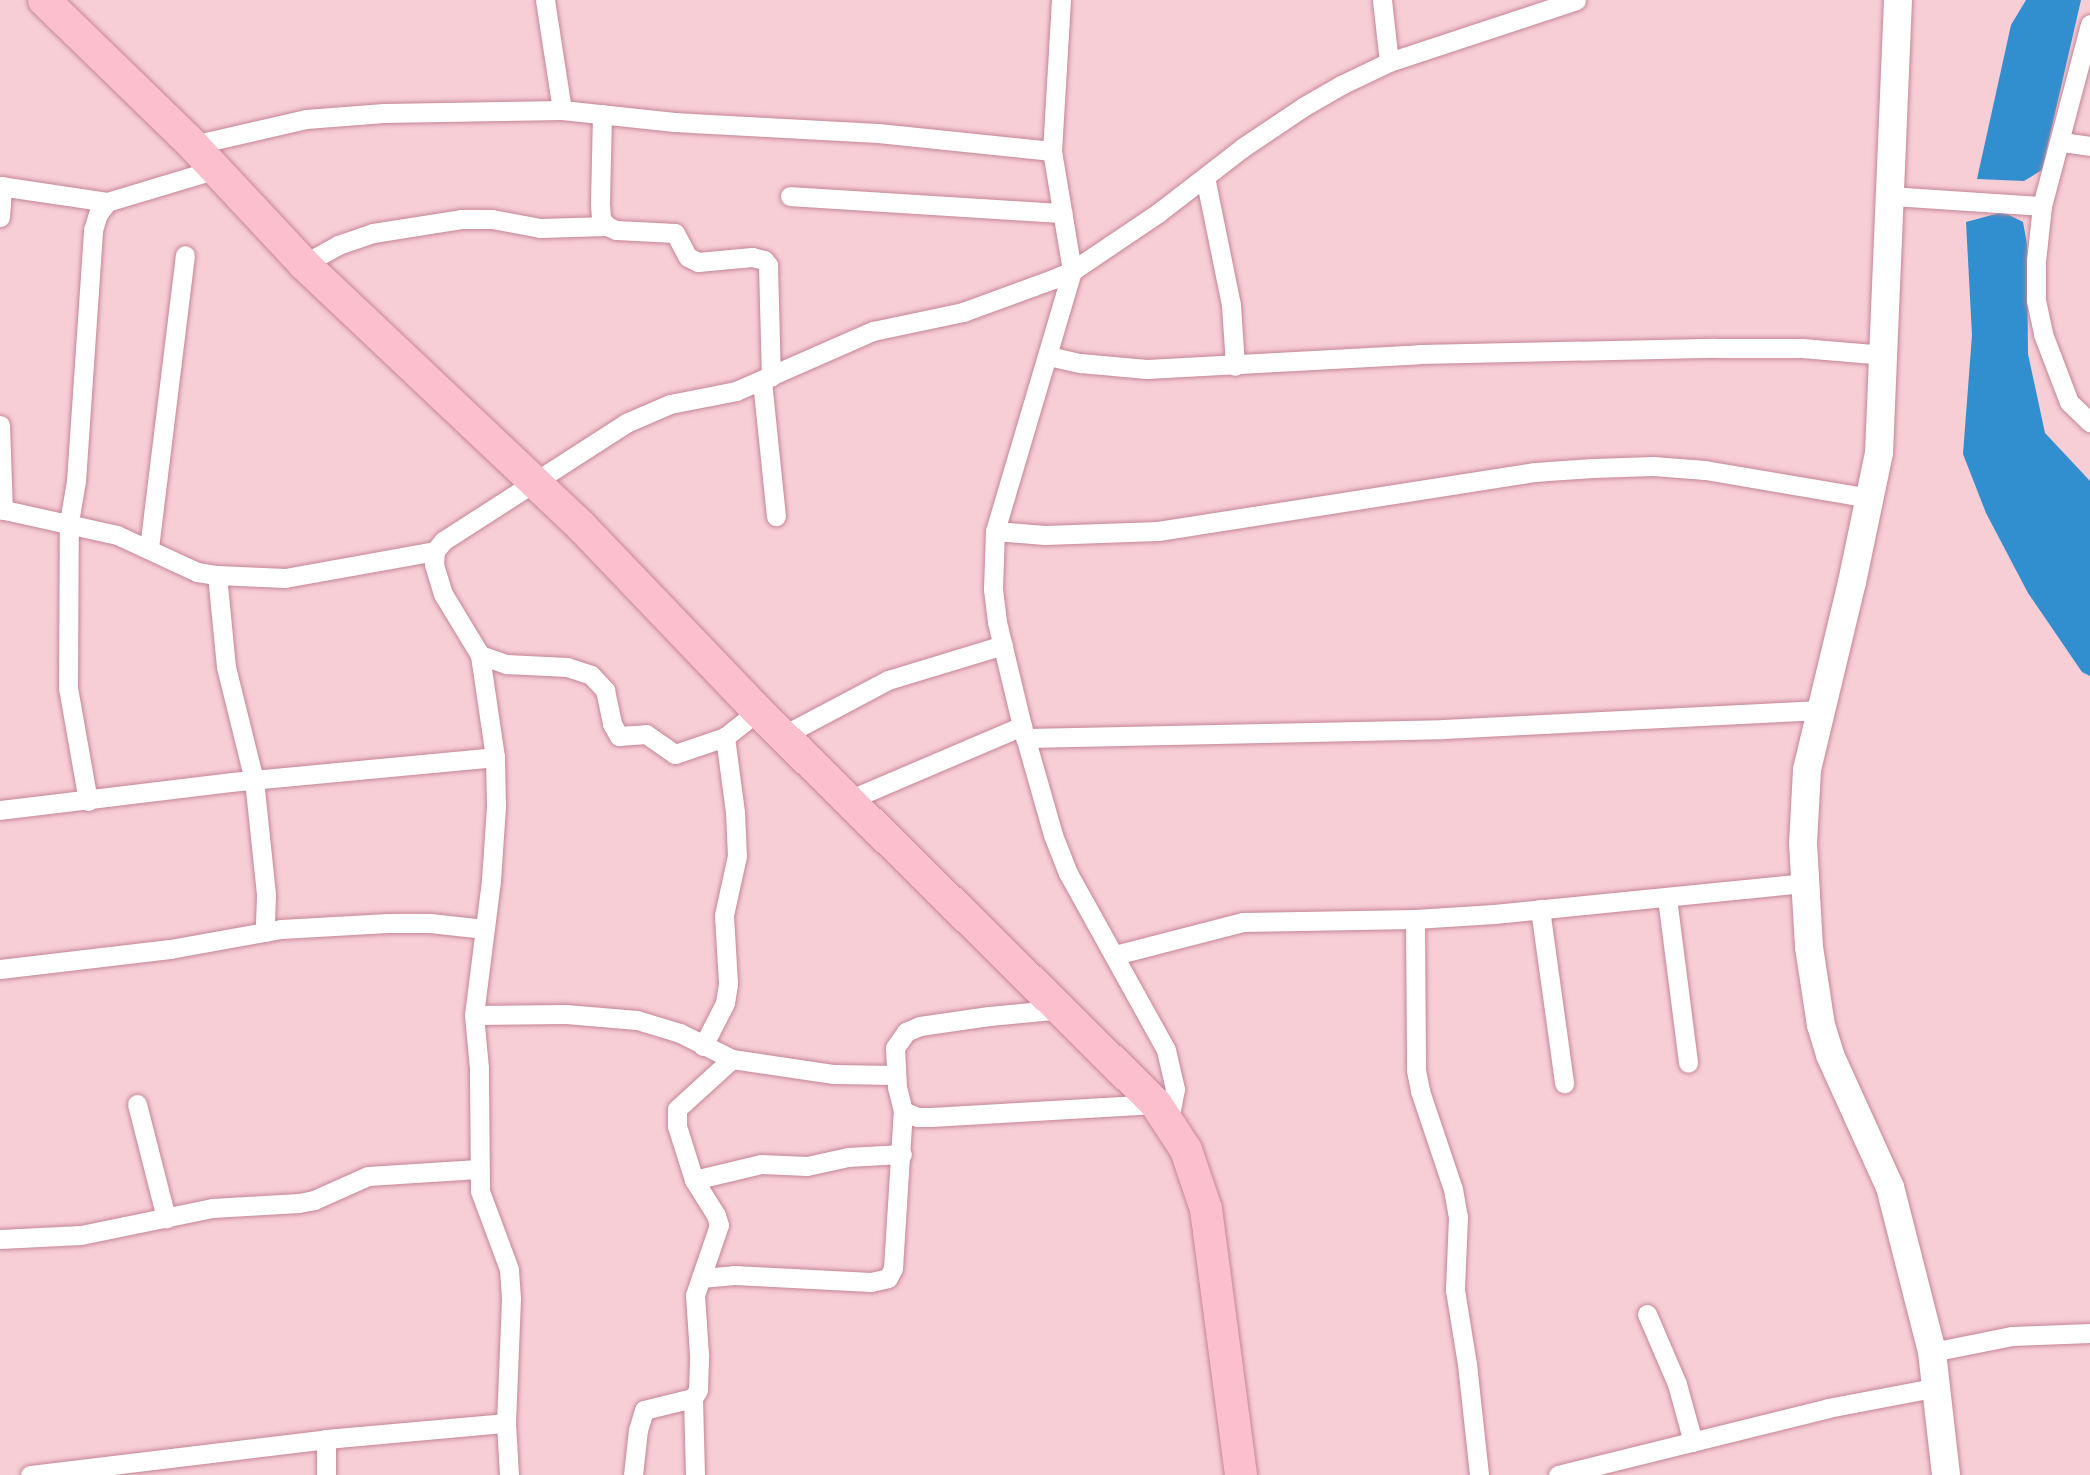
<!DOCTYPE html>
<style>
body{margin:0}
#map{position:relative;width:2090px;height:1475px;overflow:hidden;background:#f7cdd6;font-family:"Work Sans",sans-serif}
div>[style]{position:absolute}
.water>*{inset:0;background:#318ecf}
.roads{filter:drop-shadow(0 0 2px #c58595) drop-shadow(0 0 2px #c58595)}
.street>*{height:19px;margin:-9.5px;padding:0 9.5px;transform-origin:9.5px;border-radius:9.5px;background:#fff}
.secondary>*{height:28px;margin:-14px;padding:0 14px;transform-origin:14px;border-radius:14px;background:#fff}
.primary>*{height:32px;margin:-16px;padding:0 16px;transform-origin:16px;border-radius:16px;background:#fbbfce}
span{translate:-50% -50%;white-space:nowrap;text-align:center;line-height:1.15;-webkit-text-stroke:7px #fbdee4;paint-order:stroke}
</style>
<div id="map">
<div class="water">
<div style="clip-path:polygon(2026px 0,2081px 0,2042px 170px,2024px 181px,1977px 179px,2011px 25px)"></div>
<div style="clip-path:polygon(2003px 212px,2023px 222px,2027px 244px,2028px 354px,2045px 433px,2090px 481px,2090px 676px,2082px 672px,2028px 593px,1986px 513px,1963px 454px,1972px 335px,1966px 222px)"></div>
</div>
<div class="roads">
<div class="street">
<div style="left:545px;top:0;width:111px;rotate:81.2deg"></div>
<div style="left:1061px;top:0;width:151px;rotate:93.4deg"></div>
<div style="left:1052px;top:151px;width:122px;rotate:80.5deg"></div>
<div style="left:1072px;top:271px;width:271px;rotate:106.5deg"></div>
<div style="left:995px;top:531px;width:58px;rotate:92deg"></div>
<div style="left:993px;top:589px;width:33px;rotate:83deg"></div>
<div style="left:997px;top:622px;width:107px;rotate:76.5deg"></div>
<div style="left:1022px;top:726px;width:113px;rotate:74.1deg"></div>
<div style="left:1053px;top:835px;width:41px;rotate:68.5deg"></div>
<div style="left:1068px;top:873px;width:202px;rotate:61deg"></div>
<div style="left:1166px;top:1050px;width:40px;rotate:77deg"></div>
<div style="left:1175px;top:1089px;width:32px;rotate:101deg"></div>
<div style="left:1382px;top:0;width:62px;rotate:83.6deg"></div>
<div style="left:602px;top:114px;width:90px;rotate:91.3deg"></div>
<div style="left:600px;top:204px;width:15px;rotate:86deg"></div>
<div style="left:601px;top:219px;width:9px;rotate:49deg"></div>
<div style="left:607px;top:226px;width:10px;rotate:24deg"></div>
<div style="left:616px;top:230px;width:59px;rotate:2.9deg"></div>
<div style="left:675px;top:233px;width:27px;rotate:62deg"></div>
<div style="left:688px;top:257px;width:11px;rotate:27deg"></div>
<div style="left:698px;top:262px;width:54px;rotate:-5.3deg"></div>
<div style="left:752px;top:257px;width:12px;rotate:14deg"></div>
<div style="left:764px;top:260px;width:6px;rotate:51deg"></div>
<div style="left:768px;top:265px;width:112px;rotate:88.5deg"></div>
<div style="left:2062px;top:142px;width:28px;rotate:8deg"></div>
<div style="left:193px;top:145px;width:116px;rotate:-13deg"></div>
<div style="left:306px;top:119px;width:78px;rotate:-4.4deg"></div>
<div style="left:384px;top:113px;width:178px;rotate:-1deg"></div>
<div style="left:562px;top:110px;width:113px;rotate:6.1deg"></div>
<div style="left:674px;top:122px;width:204px;rotate:3.1deg"></div>
<div style="left:878px;top:133px;width:175px;rotate:5.9deg"></div>
<div style="left:1205px;top:177px;width:131px;rotate:78.5deg"></div>
<div style="left:1231px;top:305px;width:61px;rotate:86.2deg"></div>
<div style="left:0;top:186px;width:108px;rotate:8.5deg"></div>
<div style="left:790px;top:196px;width:273px;rotate:3.6deg"></div>
<div style="left:1891px;top:196px;width:151px;rotate:3.8deg"></div>
<div style="left:2042px;top:206px;width:188px;rotate:-75.2deg"></div>
<div style="left:2042px;top:206px;width:55px;rotate:96.2deg"></div>
<div style="left:2036px;top:261px;width:39px;rotate:90deg"></div>
<div style="left:2036px;top:300px;width:35px;rotate:78deg"></div>
<div style="left:2043px;top:334px;width:73px;rotate:69.1deg"></div>
<div style="left:2069px;top:402px;width:29px;rotate:44deg"></div>
<div style="left:0;top:217px;width:31px;rotate:-86deg"></div>
<div style="left:304px;top:264px;width:39px;rotate:-29deg"></div>
<div style="left:338px;top:245px;width:37px;rotate:-19deg"></div>
<div style="left:373px;top:233px;width:89px;rotate:-9deg"></div>
<div style="left:461px;top:219px;width:31px"></div>
<div style="left:492px;top:219px;width:49px;rotate:10.6deg"></div>
<div style="left:540px;top:228px;width:67px;rotate:-1.7deg"></div>
<div style="left:1049px;top:356px;width:32px;rotate:13deg"></div>
<div style="left:1080px;top:363px;width:67px;rotate:5.1deg"></div>
<div style="left:1147px;top:369px;width:273px;rotate:-3.1deg"></div>
<div style="left:1420px;top:354px;width:295px;rotate:-1.2deg"></div>
<div style="left:1715px;top:348px;width:87px"></div>
<div style="left:1802px;top:348px;width:83px;rotate:4.8deg"></div>
<div style="left:762px;top:381px;width:136px;rotate:84.1deg"></div>
<div style="left:0;top:425px;width:85px;rotate:88deg"></div>
<div style="left:0;top:509px;width:120px;rotate:12.5deg"></div>
<div style="left:117px;top:535px;width:88px;rotate:24.8deg"></div>
<div style="left:197px;top:572px;width:20px;rotate:9deg"></div>
<div style="left:217px;top:575px;width:68px;rotate:2.5deg"></div>
<div style="left:285px;top:578px;width:152px;rotate:-10.2deg"></div>
<div style="left:995px;top:531px;width:50px;rotate:4.6deg"></div>
<div style="left:1045px;top:535px;width:113px;rotate:-2deg"></div>
<div style="left:1158px;top:531px;width:382px;rotate:-8.9deg"></div>
<div style="left:1535px;top:472px;width:58px;rotate:-3.9deg"></div>
<div style="left:1593px;top:468px;width:60px;rotate:-1.9deg"></div>
<div style="left:1653px;top:466px;width:52px;rotate:4.4deg"></div>
<div style="left:1705px;top:470px;width:168px;rotate:9.6deg"></div>
<div style="left:149px;top:548px;width:295px;rotate:-83deg"></div>
<div style="left:217px;top:575px;width:92px;rotate:84.4deg"></div>
<div style="left:226px;top:667px;width:116px;rotate:76.1deg"></div>
<div style="left:254px;top:780px;width:116px;rotate:84deg"></div>
<div style="left:266px;top:895px;width:37px;rotate:92deg"></div>
<div style="left:480px;top:655px;width:28px;rotate:19deg"></div>
<div style="left:506px;top:664px;width:61px;rotate:2.8deg"></div>
<div style="left:567px;top:667px;width:25px;rotate:18deg"></div>
<div style="left:591px;top:675px;width:21px;rotate:47deg"></div>
<div style="left:605px;top:690px;width:35px;rotate:78deg"></div>
<div style="left:612px;top:724px;width:14px;rotate:60deg"></div>
<div style="left:619px;top:736px;width:27px;rotate:-4deg"></div>
<div style="left:646px;top:734px;width:35px;rotate:35deg"></div>
<div style="left:675px;top:754px;width:53px;rotate:-18.8deg"></div>
<div style="left:725px;top:737px;width:42px;rotate:-38.2deg"></div>
<div style="left:784px;top:735px;width:118px;rotate:-27.9deg"></div>
<div style="left:888px;top:680px;width:120px;rotate:-16.9deg"></div>
<div style="left:1025px;top:738px;width:418px;rotate:-1.2deg"></div>
<div style="left:1443px;top:729px;width:378px;rotate:-2.9deg"></div>
<div style="left:851px;top:799px;width:186px;rotate:-23.1deg"></div>
<div style="left:88px;top:801px;width:115px;rotate:-100deg"></div>
<div style="left:68px;top:688px;width:166px;rotate:-89.7deg"></div>
<div style="left:69px;top:522px;width:42px;rotate:-80.3deg"></div>
<div style="left:76px;top:481px;width:252px;rotate:-86.1deg"></div>
<div style="left:93px;top:230px;width:17px;rotate:-73deg"></div>
<div style="left:98px;top:214px;width:15px;rotate:-53deg"></div>
<div style="left:107px;top:202px;width:115px;rotate:-16.7deg"></div>
<div style="left:0;top:810px;width:233px;rotate:-6.9deg"></div>
<div style="left:231px;top:782px;width:265px;rotate:-5.4deg"></div>
<div style="left:1667px;top:898px;width:166px;rotate:82.7deg"></div>
<div style="left:1540px;top:909px;width:176px;rotate:82.1deg"></div>
<div style="left:1415px;top:919px;width:151px;rotate:89.6deg"></div>
<div style="left:1416px;top:1070px;width:21px;rotate:79deg"></div>
<div style="left:1420px;top:1091px;width:103px;rotate:71.4deg"></div>
<div style="left:1453px;top:1189px;width:28px;rotate:80deg"></div>
<div style="left:1458px;top:1217px;width:73px;rotate:92.4deg"></div>
<div style="left:1455px;top:1290px;width:75px;rotate:80.8deg"></div>
<div style="left:1467px;top:1364px;width:112px;rotate:83.8deg"></div>
<div style="left:1115px;top:955px;width:132px;rotate:-14.5deg"></div>
<div style="left:1243px;top:922px;width:172px;rotate:-1deg"></div>
<div style="left:1415px;top:919px;width:79px;rotate:-3.6deg"></div>
<div style="left:1494px;top:914px;width:313px;rotate:-5.7deg"></div>
<div style="left:0;top:969px;width:171px;rotate:-6.7deg"></div>
<div style="left:170px;top:949px;width:113px;rotate:-10.2deg"></div>
<div style="left:281px;top:929px;width:107px;rotate:-3.2deg"></div>
<div style="left:388px;top:923px;width:42px"></div>
<div style="left:430px;top:923px;width:55px;rotate:6.2deg"></div>
<div style="left:1063px;top:1009px;width:74px;rotate:174.6deg"></div>
<div style="left:989px;top:1016px;width:70px;rotate:171.8deg"></div>
<div style="left:920px;top:1026px;width:15px;rotate:157deg"></div>
<div style="left:906px;top:1032px;width:19px;rotate:125deg"></div>
<div style="left:895px;top:1048px;width:39px;rotate:87deg"></div>
<div style="left:897px;top:1087px;width:25px;rotate:76deg"></div>
<div style="left:903px;top:1111px;width:15px;rotate:23deg"></div>
<div style="left:917px;top:1117px;width:14px"></div>
<div style="left:931px;top:1117px;width:225px;rotate:-3.3deg"></div>
<div style="left:474px;top:1015px;width:92px;rotate:-0.6deg"></div>
<div style="left:566px;top:1014px;width:71px;rotate:4.8deg"></div>
<div style="left:637px;top:1020px;width:45px;rotate:16.8deg"></div>
<div style="left:680px;top:1033px;width:58px;rotate:26.6deg"></div>
<div style="left:703px;top:1046px;width:48px;rotate:-62.9deg"></div>
<div style="left:725px;top:1003px;width:20px;rotate:-81deg"></div>
<div style="left:728px;top:983px;width:68px;rotate:-93.4deg"></div>
<div style="left:724px;top:915px;width:60px;rotate:-77.6deg"></div>
<div style="left:737px;top:856px;width:44px;rotate:-92.6deg"></div>
<div style="left:735px;top:812px;width:76px;rotate:-97.6deg"></div>
<div style="left:137px;top:1104px;width:118px;rotate:75.7deg"></div>
<div style="left:694px;top:1180px;width:69px;rotate:-13.4deg"></div>
<div style="left:761px;top:1164px;width:46px;rotate:2.5deg"></div>
<div style="left:807px;top:1166px;width:42px;rotate:-12.4deg"></div>
<div style="left:848px;top:1157px;width:54px;rotate:-3.2deg"></div>
<div style="left:0;top:1239px;width:81px;rotate:-2.8deg"></div>
<div style="left:81px;top:1235px;width:134px;rotate:-11.6deg"></div>
<div style="left:212px;top:1208px;width:87px;rotate:-3.3deg"></div>
<div style="left:299px;top:1203px;width:15px;rotate:-11deg"></div>
<div style="left:314px;top:1200px;width:59px;rotate:-24deg"></div>
<div style="left:368px;top:1176px;width:110px;rotate:-3.6deg"></div>
<div style="left:701px;top:1278px;width:33px;rotate:-5deg"></div>
<div style="left:734px;top:1275px;width:137px;rotate:2.9deg"></div>
<div style="left:871px;top:1282px;width:17px;rotate:-13deg"></div>
<div style="left:888px;top:1278px;width:11px;rotate:-63deg"></div>
<div style="left:893px;top:1268px;width:157px;rotate:-86.4deg"></div>
<div style="left:1647px;top:1314px;width:76px;rotate:66.8deg"></div>
<div style="left:1677px;top:1384px;width:60px;rotate:74.6deg"></div>
<div style="left:1932px;top:1352px;width:82px;rotate:-11.3deg"></div>
<div style="left:2012px;top:1336px;width:78px;rotate:-2.2deg"></div>
<div style="left:693px;top:1398px;width:77px;rotate:88.5deg"></div>
<div style="left:30px;top:1475px;width:298px;rotate:-6.9deg"></div>
<div style="left:326px;top:1439px;width:181px;rotate:-5.1deg"></div>
<div style="left:326px;top:1475px;width:36px;rotate:-90deg"></div>
<div style="left:509px;top:1475px;width:52px;rotate:-93.3deg"></div>
<div style="left:506px;top:1423px;width:125px;rotate:-87.7deg"></div>
<div style="left:511px;top:1298px;width:29px;rotate:-94deg"></div>
<div style="left:509px;top:1269px;width:83px;rotate:-110.4deg"></div>
<div style="left:480px;top:1191px;width:123px;rotate:-90.5deg"></div>
<div style="left:479px;top:1068px;width:53px;rotate:-95.4deg"></div>
<div style="left:474px;top:1015px;width:136px;rotate:-82.8deg"></div>
<div style="left:491px;top:880px;width:74px;rotate:-86.1deg"></div>
<div style="left:496px;top:806px;width:49px;rotate:-91.2deg"></div>
<div style="left:495px;top:757px;width:103px;rotate:-98.4deg"></div>
<div style="left:480px;top:655px;width:71px;rotate:-121.2deg"></div>
<div style="left:443px;top:594px;width:30px;rotate:-107deg"></div>
<div style="left:434px;top:565px;width:14px;rotate:-86deg"></div>
<div style="left:435px;top:551px;width:13px;rotate:-51deg"></div>
<div style="left:443px;top:541px;width:218px;rotate:-32.8deg"></div>
<div style="left:626px;top:423px;width:48px;rotate:-23.4deg"></div>
<div style="left:670px;top:404px;width:67px;rotate:-11.1deg"></div>
<div style="left:736px;top:391px;width:150px;rotate:-23.7deg"></div>
<div style="left:873px;top:331px;width:92px;rotate:-11.9deg"></div>
<div style="left:963px;top:312px;width:96px;rotate:-20.1deg"></div>
<div style="left:1053px;top:279px;width:21px;rotate:-23deg"></div>
<div style="left:1072px;top:271px;width:104px;rotate:-34deg"></div>
<div style="left:1158px;top:213px;width:106px;rotate:-37.7deg"></div>
<div style="left:1242px;top:148px;width:73px;rotate:-33.9deg"></div>
<div style="left:1303px;top:107px;width:44px;rotate:-30.1deg"></div>
<div style="left:1341px;top:85px;width:53px;rotate:-25.6deg"></div>
<div style="left:1389px;top:62px;width:197px;rotate:-18.3deg"></div>
<div style="left:633px;top:1475px;width:45px;rotate:-83.7deg"></div>
<div style="left:638px;top:1430px;width:21px;rotate:-73deg"></div>
<div style="left:644px;top:1410px;width:50px;rotate:-13.8deg"></div>
<div style="left:693px;top:1398px;width:9px;rotate:-58deg"></div>
<div style="left:698px;top:1390px;width:36px;rotate:-88deg"></div>
<div style="left:699px;top:1354px;width:59px;rotate:-93.9deg"></div>
<div style="left:695px;top:1295px;width:74px;rotate:-71.1deg"></div>
<div style="left:719px;top:1225px;width:10px;rotate:-107deg"></div>
<div style="left:716px;top:1215px;width:41px;rotate:-122.2deg"></div>
<div style="left:694px;top:1180px;width:57px;rotate:-107.5deg"></div>
<div style="left:677px;top:1126px;width:17px;rotate:-90deg"></div>
<div style="left:677px;top:1109px;width:74px;rotate:-42.3deg"></div>
<div style="left:732px;top:1059px;width:103px;rotate:8.4deg"></div>
<div style="left:834px;top:1074px;width:61px;rotate:0.9deg"></div>
<div style="left:1558px;top:1475px;width:278px;rotate:-13.9deg"></div>
<div style="left:1828px;top:1408px;width:112px;rotate:-10.8deg"></div>
</div>
<div class="secondary">
<div style="left:1898px;top:0;width:453px;rotate:92.4deg"></div>
<div style="left:1879px;top:453px;width:132px;rotate:101.8deg"></div>
<div style="left:1852px;top:582px;width:193px;rotate:103.5deg"></div>
<div style="left:1807px;top:770px;width:73px;rotate:93.1deg"></div>
<div style="left:1803px;top:843px;width:104px;rotate:86.7deg"></div>
<div style="left:1809px;top:947px;width:79px;rotate:81.3deg"></div>
<div style="left:1821px;top:1025px;width:31px;rotate:73deg"></div>
<div style="left:1830px;top:1055px;width:145px;rotate:65.6deg"></div>
<div style="left:1890px;top:1187px;width:170px;rotate:75.7deg"></div>
<div style="left:1932px;top:1352px;width:124px;rotate:83.5deg"></div>
</div>
<div class="primary">
<div style="left:44px;top:0;width:208px;rotate:44.2deg"></div>
<div style="left:193px;top:145px;width:163px;rotate:47deg"></div>
<div style="left:304px;top:264px;width:383px;rotate:43.4deg"></div>
<div style="left:582px;top:527px;width:255px;rotate:46.3deg"></div>
<div style="left:758px;top:711px;width:559px;rotate:44.64deg"></div>
<div style="left:1156px;top:1104px;width:55px;rotate:56.9deg"></div>
<div style="left:1186px;top:1150px;width:62px;rotate:71.3deg"></div>
<div style="left:1206px;top:1209px;width:268px;rotate:82.5deg"></div>
</div>
</div>
</div>
